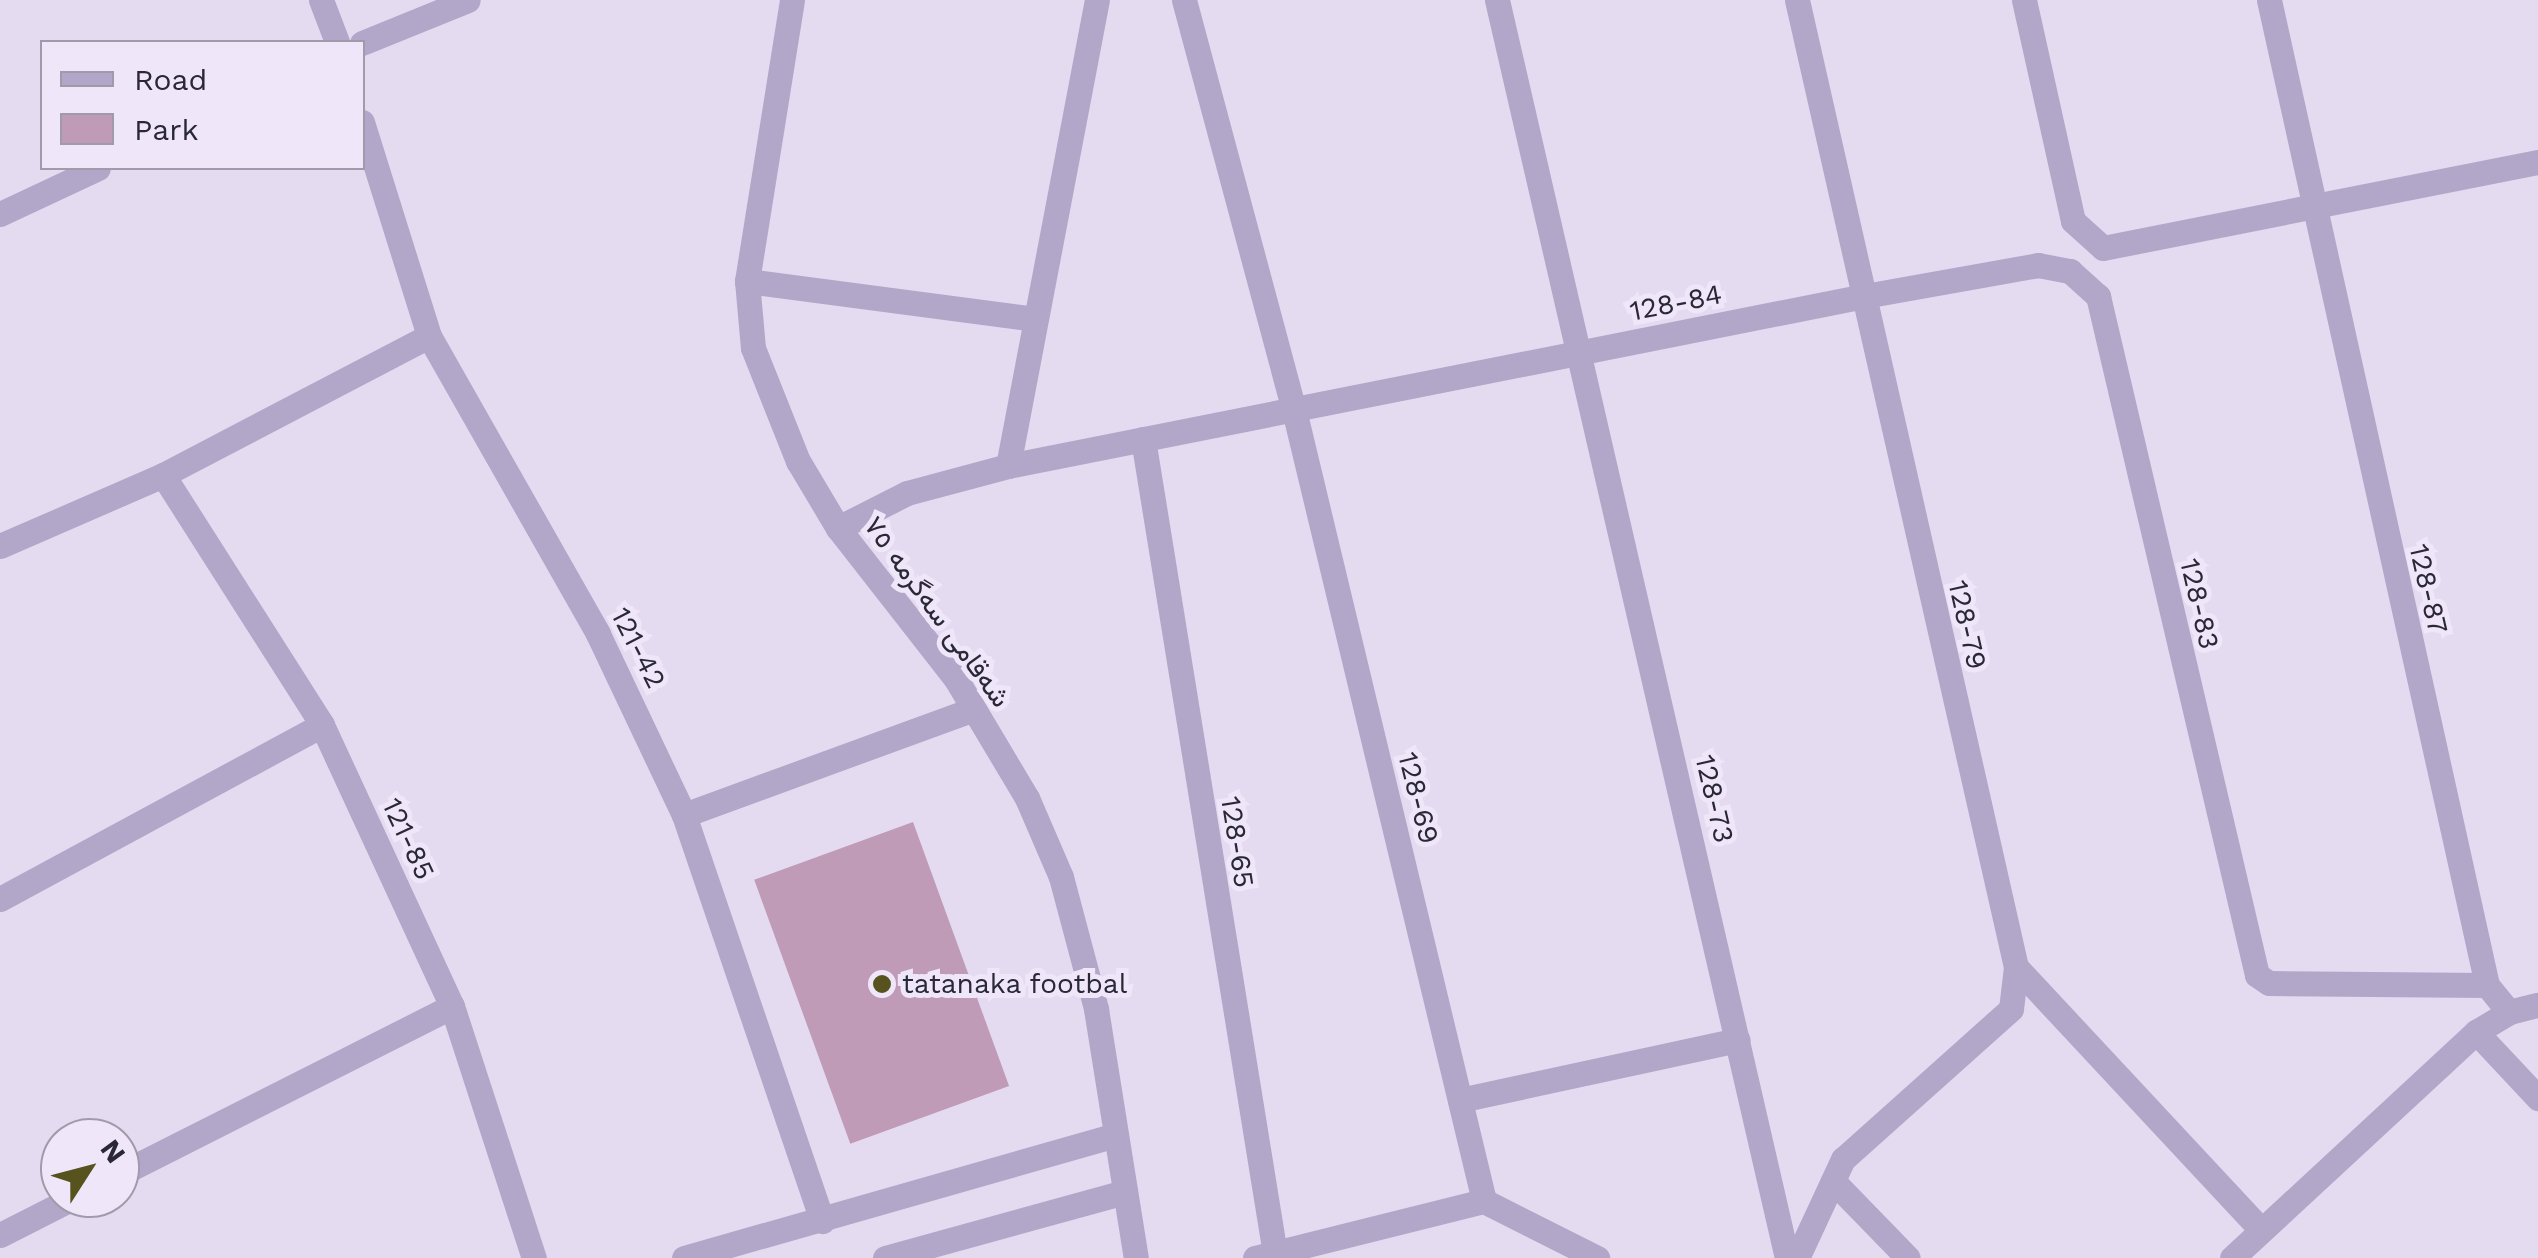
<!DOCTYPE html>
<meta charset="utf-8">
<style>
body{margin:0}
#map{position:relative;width:2538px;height:1258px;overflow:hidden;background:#e4dbf1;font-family:"Work Sans",Vazirmatn,sans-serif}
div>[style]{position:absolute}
.green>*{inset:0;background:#c09bb8;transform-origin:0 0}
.minor>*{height:25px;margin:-12.5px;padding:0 12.5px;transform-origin:12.5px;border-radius:12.5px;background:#b2a7c9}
.tertiary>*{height:25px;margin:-12.5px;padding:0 12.5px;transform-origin:12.5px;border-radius:12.5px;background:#b2a7c9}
.dots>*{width:28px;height:28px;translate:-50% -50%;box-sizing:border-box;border:5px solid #efe7f9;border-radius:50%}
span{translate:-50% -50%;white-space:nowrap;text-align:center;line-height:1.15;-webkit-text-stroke:10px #efe7f9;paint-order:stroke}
.street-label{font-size:28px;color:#2a2836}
.poi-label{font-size:28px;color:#2a2836}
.left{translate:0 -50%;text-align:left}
.legend{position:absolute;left:40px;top:40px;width:325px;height:130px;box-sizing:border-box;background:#efe7f9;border:2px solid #a09bab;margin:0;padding:12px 18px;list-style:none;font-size:30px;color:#2a2836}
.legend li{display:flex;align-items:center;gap:20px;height:50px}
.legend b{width:50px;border:2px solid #a09bab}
.north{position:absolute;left:40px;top:1118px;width:100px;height:100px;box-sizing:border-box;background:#efe7f9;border:2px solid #a09bab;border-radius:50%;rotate:54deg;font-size:28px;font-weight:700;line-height:40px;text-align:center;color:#2a2836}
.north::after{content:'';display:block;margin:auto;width:35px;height:45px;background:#57531e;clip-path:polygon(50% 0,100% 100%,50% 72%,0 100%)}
</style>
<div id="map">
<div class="green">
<div style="left:913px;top:822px;width:281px;height:169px;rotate:70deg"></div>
</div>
<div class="minor">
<div style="left:321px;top:0;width:45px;rotate:69.1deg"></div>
<div style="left:1184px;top:0;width:424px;rotate:75deg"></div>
<div style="left:1294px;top:410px;width:813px;rotate:76.49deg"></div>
<div style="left:1497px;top:0;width:1291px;rotate:77.02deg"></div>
<div style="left:1797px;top:0;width:991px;rotate:77.24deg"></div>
<div style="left:2016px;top:967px;width:42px;rotate:96.8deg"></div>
<div style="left:2011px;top:1009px;width:225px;rotate:138.2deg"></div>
<div style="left:1843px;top:1159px;width:109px;rotate:114.9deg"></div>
<div style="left:2024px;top:0;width:226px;rotate:77.5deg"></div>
<div style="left:2073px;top:221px;width:40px;rotate:42deg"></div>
<div style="left:2103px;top:248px;width:443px;rotate:-11.2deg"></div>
<div style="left:2269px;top:0;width:1009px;rotate:77.52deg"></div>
<div style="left:362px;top:43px;width:114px;rotate:-22.1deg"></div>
<div style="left:362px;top:122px;width:224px;rotate:72.6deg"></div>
<div style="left:429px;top:336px;width:343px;rotate:60.4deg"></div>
<div style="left:598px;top:634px;width:200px;rotate:64.6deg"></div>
<div style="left:684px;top:815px;width:429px;rotate:71.2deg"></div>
<div style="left:0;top:214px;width:108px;rotate:-25.1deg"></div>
<div style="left:747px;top:281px;width:291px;rotate:7.5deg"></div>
<div style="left:1143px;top:439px;width:826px;rotate:80.8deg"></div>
<div style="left:1008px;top:466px;width:474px;rotate:-79.2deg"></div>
<div style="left:163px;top:475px;width:296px;rotate:57.5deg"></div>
<div style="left:322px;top:725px;width:310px;rotate:65.2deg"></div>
<div style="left:452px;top:1006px;width:265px;rotate:72deg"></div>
<div style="left:838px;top:528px;width:77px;rotate:-26.9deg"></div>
<div style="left:907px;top:493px;width:105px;rotate:-15deg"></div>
<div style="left:1008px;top:466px;width:868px;rotate:-11.23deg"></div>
<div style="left:1859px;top:297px;width:182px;rotate:-10.1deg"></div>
<div style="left:2038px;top:265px;width:33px;rotate:11deg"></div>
<div style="left:2070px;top:271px;width:38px;rotate:42deg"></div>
<div style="left:2098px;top:296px;width:697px;rotate:76.82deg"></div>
<div style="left:2257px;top:975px;width:14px;rotate:34deg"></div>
<div style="left:2269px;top:983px;width:218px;rotate:0.5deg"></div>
<div style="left:2487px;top:985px;width:35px;rotate:51deg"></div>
<div style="left:2509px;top:1012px;width:30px;rotate:-14deg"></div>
<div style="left:0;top:546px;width:178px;rotate:-23.5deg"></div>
<div style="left:163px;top:475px;width:300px;rotate:-27.6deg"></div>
<div style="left:684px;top:815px;width:308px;rotate:-20.1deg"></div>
<div style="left:0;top:899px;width:366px;rotate:-28.4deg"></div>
<div style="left:2016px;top:967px;width:358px;rotate:47deg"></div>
<div style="left:2476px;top:1032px;width:91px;rotate:46.8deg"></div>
<div style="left:1460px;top:1100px;width:284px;rotate:-12.2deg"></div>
<div style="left:120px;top:1174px;width:372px;rotate:-26.8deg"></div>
<div style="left:1833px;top:1181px;width:107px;rotate:45.8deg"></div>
<div style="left:1484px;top:1201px;width:127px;rotate:26.8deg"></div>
<div style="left:0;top:1235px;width:82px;rotate:-26.9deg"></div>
<div style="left:684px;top:1258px;width:448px;rotate:-15.9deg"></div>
<div style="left:885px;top:1258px;width:249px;rotate:-15.4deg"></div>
<div style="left:1255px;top:1258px;width:236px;rotate:-14deg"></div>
<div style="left:2232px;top:1258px;width:333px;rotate:-42.8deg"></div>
<div style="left:2476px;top:1032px;width:39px;rotate:-31deg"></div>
</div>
<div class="tertiary">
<div style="left:792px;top:0;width:285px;rotate:99.1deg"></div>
<div style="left:747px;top:281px;width:67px;rotate:84.9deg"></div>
<div style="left:753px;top:348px;width:122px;rotate:68.3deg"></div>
<div style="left:798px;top:461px;width:78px;rotate:59.2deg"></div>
<div style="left:838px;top:528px;width:192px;rotate:52deg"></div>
<div style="left:956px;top:679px;width:139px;rotate:59.2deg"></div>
<div style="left:1027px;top:798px;width:86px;rotate:66.7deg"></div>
<div style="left:1061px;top:877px;width:137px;rotate:75.1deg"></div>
<div style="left:1096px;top:1009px;width:252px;rotate:80.9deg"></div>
</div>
<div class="dots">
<div style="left:882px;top:984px;background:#57531e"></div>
</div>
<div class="street-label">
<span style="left:1676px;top:303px;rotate:-11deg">128-84</span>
<span style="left:2428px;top:589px;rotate:77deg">128-87</span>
<span style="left:2199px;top:604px;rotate:77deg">128-83</span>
<span style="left:937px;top:612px;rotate:54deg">شەقامی سەگرمە ٧٥</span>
<span style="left:1967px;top:625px;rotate:77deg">128-79</span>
<span style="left:638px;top:648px;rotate:63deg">121-42</span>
<span style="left:1418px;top:798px;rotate:76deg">128-69</span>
<span style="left:1714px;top:799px;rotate:77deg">128-73</span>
<span style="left:408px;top:839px;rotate:65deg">121-85</span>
<span style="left:1237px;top:842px;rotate:81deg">128-65</span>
</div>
<div class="poi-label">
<span class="left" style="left:902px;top:984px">tatanaka footbal</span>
</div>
<ul class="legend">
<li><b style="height:12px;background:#b2a7c9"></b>Road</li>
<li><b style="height:28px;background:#c09bb8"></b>Park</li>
</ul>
<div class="north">N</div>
</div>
